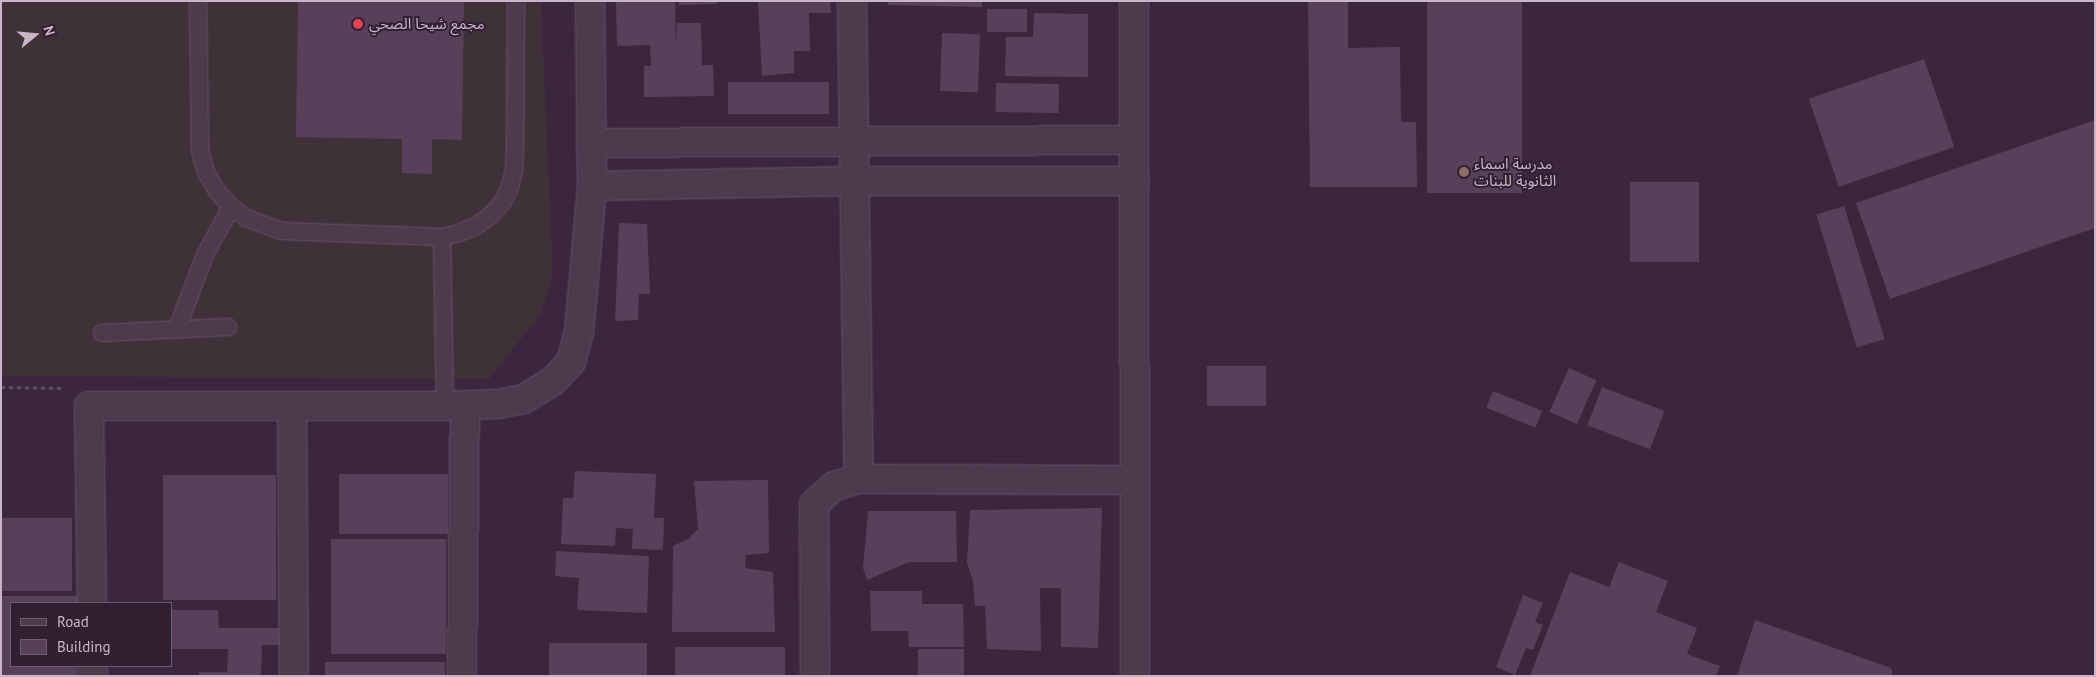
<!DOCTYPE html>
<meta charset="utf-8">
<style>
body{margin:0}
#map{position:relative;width:2096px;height:677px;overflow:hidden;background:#3b263d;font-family:"PT Sans","Noto Sans Arabic",sans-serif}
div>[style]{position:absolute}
.medical>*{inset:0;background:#3f3138}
.building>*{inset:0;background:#58405b;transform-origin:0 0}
.path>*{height:3px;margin-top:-1.5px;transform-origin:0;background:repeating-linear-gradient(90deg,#5e5468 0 4px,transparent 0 8px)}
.roads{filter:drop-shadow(0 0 1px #675568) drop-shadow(0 0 1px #675568)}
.service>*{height:16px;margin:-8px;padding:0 8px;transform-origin:8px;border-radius:8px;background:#4c3a4d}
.minor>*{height:28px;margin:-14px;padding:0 14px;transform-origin:14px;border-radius:14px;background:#4c3a4d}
.tertiary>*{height:28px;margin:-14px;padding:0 14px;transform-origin:14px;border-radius:14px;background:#4c3a4d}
.dots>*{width:14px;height:14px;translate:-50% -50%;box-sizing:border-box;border:2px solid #311f32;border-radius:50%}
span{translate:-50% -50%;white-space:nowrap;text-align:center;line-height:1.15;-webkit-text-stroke:4px #311f32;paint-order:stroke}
.poi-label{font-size:15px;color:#c7b6c8}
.left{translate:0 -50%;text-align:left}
.frame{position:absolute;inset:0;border:2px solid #c7b6c8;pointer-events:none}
.legend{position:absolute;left:10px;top:602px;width:162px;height:65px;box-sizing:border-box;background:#311f32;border:1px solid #6d5b6e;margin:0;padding:6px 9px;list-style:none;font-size:15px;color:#c7b6c8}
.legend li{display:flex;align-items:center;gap:10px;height:25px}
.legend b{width:25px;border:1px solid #6d5b6e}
.north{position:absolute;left:10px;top:10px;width:50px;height:50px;-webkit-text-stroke:4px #311f32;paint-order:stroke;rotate:73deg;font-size:14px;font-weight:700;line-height:20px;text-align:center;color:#c7b6c8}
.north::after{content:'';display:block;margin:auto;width:18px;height:22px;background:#c7b6c8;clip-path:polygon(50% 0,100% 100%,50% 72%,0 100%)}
</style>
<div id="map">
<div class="medical">
<div style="clip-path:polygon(1px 1px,541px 1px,553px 275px,541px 314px,489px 379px,1px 376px)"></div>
</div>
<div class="building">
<div style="clip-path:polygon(298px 1px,464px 1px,462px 140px,432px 139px,432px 174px,402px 173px,402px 139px,296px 137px)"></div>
<div style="clip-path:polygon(616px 1px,675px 1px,676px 45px,677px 23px,701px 23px,702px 65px,713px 65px,714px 96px,644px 97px,644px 66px,651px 66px,650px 45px,617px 46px)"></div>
<div style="clip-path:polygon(679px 1px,717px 1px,717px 4px,679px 5px)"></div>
<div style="clip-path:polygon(758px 1px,830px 1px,831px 13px,809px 13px,810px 51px,794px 51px,794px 73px,762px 76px)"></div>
<div style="clip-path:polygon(888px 1px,982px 1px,982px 7px,888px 5px)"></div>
<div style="clip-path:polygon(1308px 1px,1348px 1px,1348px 48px,1400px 47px,1401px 122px,1416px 122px,1417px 187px,1310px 187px)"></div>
<div style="left:1427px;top:1px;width:95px;height:192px"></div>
<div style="left:987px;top:9px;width:40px;height:23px"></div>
<div style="clip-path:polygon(1034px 13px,1088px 14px,1088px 77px,1005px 76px,1006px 37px,1033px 37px)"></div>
<div style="left:942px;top:33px;width:38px;height:58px;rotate:2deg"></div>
<div style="left:1924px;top:59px;width:93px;height:122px;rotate:71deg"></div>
<div style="left:829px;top:82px;width:32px;height:101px;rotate:90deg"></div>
<div style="left:996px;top:83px;width:63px;height:29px;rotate:1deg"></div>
<div style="clip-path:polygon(2095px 120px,2095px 228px,1890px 299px,1856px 203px)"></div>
<div style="left:1630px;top:182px;width:69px;height:80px"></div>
<div style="left:1844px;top:206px;width:139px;height:29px;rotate:73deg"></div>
<div style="clip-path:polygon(619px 223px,647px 224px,650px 294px,639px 294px,638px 320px,615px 321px)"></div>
<div style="left:1207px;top:366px;width:59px;height:40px"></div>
<div style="left:1569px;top:368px;width:30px;height:48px;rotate:24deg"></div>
<div style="left:1602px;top:387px;width:67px;height:41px;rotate:21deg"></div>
<div style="left:1493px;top:391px;width:53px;height:18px;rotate:22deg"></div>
<div style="clip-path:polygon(575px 471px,656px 474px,654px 518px,664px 518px,663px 550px,632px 549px,633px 529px,616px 528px,615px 546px,561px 544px,563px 498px,573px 498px)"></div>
<div style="left:339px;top:474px;width:109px;height:60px"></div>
<div style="left:163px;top:475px;width:113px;height:125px"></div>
<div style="clip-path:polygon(768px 480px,769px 553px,746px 555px,745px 568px,773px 572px,775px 632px,672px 632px,673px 546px,688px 539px,698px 529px,694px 481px)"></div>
<div style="clip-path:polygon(1102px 508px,1098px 648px,1061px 647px,1061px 588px,1040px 588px,1041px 651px,987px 649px,985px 606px,975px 606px,973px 581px,967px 563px,970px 510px)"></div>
<div style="clip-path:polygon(868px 511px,956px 511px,957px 562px,909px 562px,867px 580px,863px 568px)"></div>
<div style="left:1px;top:518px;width:71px;height:73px"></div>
<div style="left:331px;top:539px;width:115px;height:115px"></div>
<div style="clip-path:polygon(556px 551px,649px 556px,647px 613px,577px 610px,579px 578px,555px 576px)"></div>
<div style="clip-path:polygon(1619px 562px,1668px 581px,1656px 612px,1697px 628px,1687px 654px,1720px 666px,1716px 676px,1530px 676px,1570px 572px,1609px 587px)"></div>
<div style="clip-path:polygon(870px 591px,922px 591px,922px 604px,963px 604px,964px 647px,909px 647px,908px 631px,871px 631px)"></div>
<div style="clip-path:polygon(1523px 595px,1543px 603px,1535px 622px,1543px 625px,1533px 650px,1526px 648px,1515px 675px,1496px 667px)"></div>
<div style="clip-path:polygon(1px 596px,91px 596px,91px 603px,11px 603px,11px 666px,77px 666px,77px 676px,1px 676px)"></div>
<div style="clip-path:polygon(171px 610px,218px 610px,219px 628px,280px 628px,280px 645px,262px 645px,261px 676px,199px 676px,199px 672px,227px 672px,228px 649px,171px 649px)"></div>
<div style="clip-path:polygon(1755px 620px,1891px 668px,1893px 676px,1737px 676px)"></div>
<div style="left:549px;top:643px;width:98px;height:33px"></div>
<div style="left:675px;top:647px;width:110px;height:29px"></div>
<div style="left:918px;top:649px;width:46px;height:27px"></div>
<div style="left:325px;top:662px;width:120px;height:14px"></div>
</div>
<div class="path">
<div style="left:1px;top:387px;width:63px;rotate:0.9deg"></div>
</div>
<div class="roads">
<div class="service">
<div style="left:198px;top:1px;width:150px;rotate:89.2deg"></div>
<div style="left:200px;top:151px;width:22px;rotate:74deg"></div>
<div style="left:206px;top:172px;width:22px;rotate:60deg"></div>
<div style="left:217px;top:191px;width:21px;rotate:49deg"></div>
<div style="left:231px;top:207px;width:19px;rotate:36deg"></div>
<div style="left:246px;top:218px;width:37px;rotate:20deg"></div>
<div style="left:281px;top:231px;width:161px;rotate:2.1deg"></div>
<div style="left:442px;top:237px;width:17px;rotate:-13deg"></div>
<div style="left:459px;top:233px;width:18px;rotate:-22deg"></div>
<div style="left:476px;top:226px;width:17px;rotate:-36deg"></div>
<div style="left:490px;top:216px;width:18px;rotate:-47deg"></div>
<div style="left:502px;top:203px;width:18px;rotate:-63deg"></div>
<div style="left:510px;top:187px;width:17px;rotate:-77deg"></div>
<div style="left:514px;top:170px;width:18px;rotate:-87deg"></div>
<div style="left:515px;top:152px;width:151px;rotate:-89.6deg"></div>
<div style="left:442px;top:237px;width:169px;rotate:89deg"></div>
<div style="left:177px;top:329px;width:79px;rotate:-69.3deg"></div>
<div style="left:205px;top:255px;width:55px;rotate:-61.6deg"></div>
<div style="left:102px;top:333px;width:126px;rotate:-2.7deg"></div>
</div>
<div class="minor">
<div style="left:852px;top:1px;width:478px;rotate:89.2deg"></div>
<div style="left:591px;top:143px;width:543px;rotate:-0.32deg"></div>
<div style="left:592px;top:186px;width:263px;rotate:-1.1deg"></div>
<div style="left:855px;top:181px;width:280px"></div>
<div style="left:292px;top:406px;width:270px;rotate:89.6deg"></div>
<div style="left:92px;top:603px;width:197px;rotate:-90.9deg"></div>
<div style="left:89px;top:406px;width:356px"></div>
<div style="left:445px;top:406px;width:53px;rotate:-2.2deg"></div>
<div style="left:498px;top:404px;width:26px;rotate:-11deg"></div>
<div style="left:524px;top:399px;width:36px;rotate:-32deg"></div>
<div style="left:554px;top:380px;width:25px;rotate:-47deg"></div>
<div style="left:571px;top:362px;width:30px;rotate:-75deg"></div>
<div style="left:579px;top:333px;width:148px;rotate:-84.9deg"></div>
<div style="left:592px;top:186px;width:185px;rotate:-90.6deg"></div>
<div style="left:93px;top:666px;width:10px;rotate:90deg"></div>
<div style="left:462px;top:676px;width:270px;rotate:-89.4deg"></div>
<div style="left:815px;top:676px;width:172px;rotate:-90.3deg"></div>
<div style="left:814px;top:504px;width:27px;rotate:-42deg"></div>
<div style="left:834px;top:486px;width:26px;rotate:-16deg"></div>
<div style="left:859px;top:479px;width:276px;rotate:0.2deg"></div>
</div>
<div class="tertiary">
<div style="left:1134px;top:1px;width:675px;rotate:89.92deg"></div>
</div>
</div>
<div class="dots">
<div style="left:358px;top:24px;background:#e0444e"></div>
<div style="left:1464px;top:172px;background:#8d6e63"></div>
</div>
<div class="poi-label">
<span class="left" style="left:369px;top:24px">مجمع شيحا الصحي</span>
<span class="left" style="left:1474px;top:172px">مدرسة اسماء<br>الثانوية للبنات</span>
</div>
<div class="frame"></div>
<ul class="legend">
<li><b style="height:6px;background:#4c3a4d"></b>Road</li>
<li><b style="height:14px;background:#58405b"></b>Building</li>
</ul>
<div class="north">N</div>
</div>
